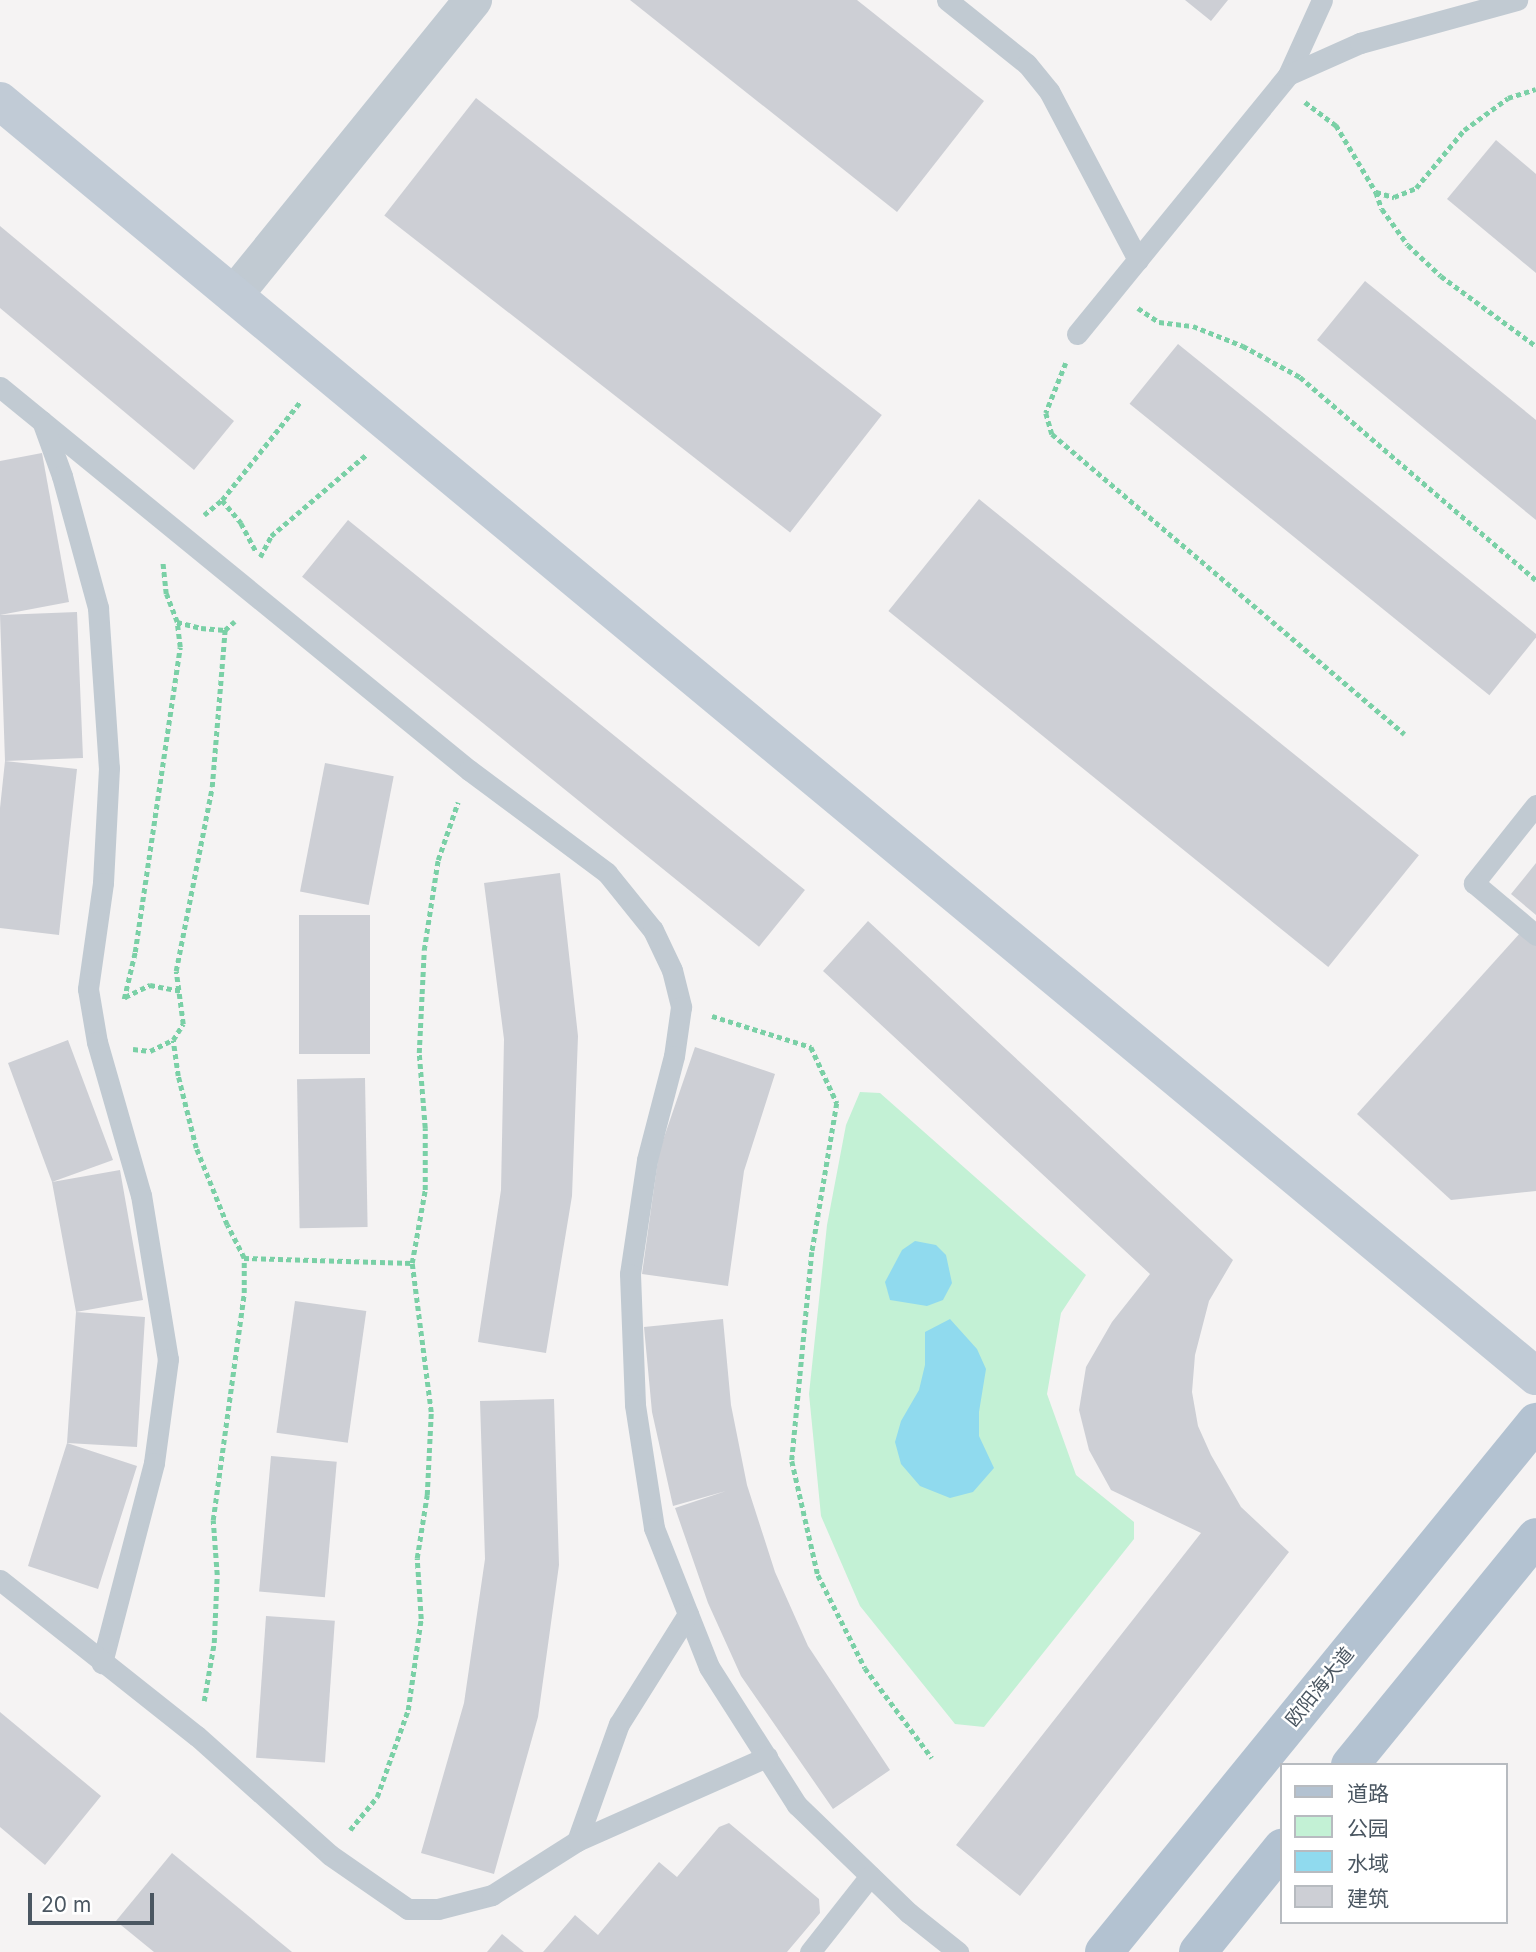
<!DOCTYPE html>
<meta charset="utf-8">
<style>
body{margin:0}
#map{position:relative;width:1536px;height:1952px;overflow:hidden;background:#f5f3f3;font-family:Inter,"Noto Sans SC",sans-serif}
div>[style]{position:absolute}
.green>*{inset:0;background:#c3f1d5}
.water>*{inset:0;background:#90daee}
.building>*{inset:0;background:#cdcfd5;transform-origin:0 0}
.path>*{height:4.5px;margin-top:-2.25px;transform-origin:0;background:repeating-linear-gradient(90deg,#7ad0a6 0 5px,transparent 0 8.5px)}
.service>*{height:21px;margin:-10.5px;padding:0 10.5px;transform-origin:10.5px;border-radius:10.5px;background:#c1cad2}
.minor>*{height:38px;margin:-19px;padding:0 19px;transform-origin:19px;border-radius:19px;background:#c1cad2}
.secondary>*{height:38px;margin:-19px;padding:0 19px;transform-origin:19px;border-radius:19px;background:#c1cbd6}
.primary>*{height:38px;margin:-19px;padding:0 19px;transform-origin:19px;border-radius:19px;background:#b3c2d1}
span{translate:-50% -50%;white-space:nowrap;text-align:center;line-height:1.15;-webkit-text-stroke:5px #fff;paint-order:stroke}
.street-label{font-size:19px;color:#4a5661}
.legend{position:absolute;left:1280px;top:1763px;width:228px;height:161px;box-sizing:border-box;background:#fff;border:2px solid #b7bbc0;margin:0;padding:9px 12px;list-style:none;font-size:21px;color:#4a5661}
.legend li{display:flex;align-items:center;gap:14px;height:35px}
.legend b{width:35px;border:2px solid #b7bbc0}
.scale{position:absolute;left:28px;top:1893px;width:126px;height:32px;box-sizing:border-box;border:4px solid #4a5661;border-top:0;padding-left:9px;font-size:21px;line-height:24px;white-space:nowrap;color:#4a5661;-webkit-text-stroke:5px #fff;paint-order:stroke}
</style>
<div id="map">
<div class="green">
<div style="clip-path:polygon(860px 1092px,880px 1093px,1086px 1275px,1061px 1313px,1047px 1394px,1076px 1475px,1134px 1522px,1134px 1539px,984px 1727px,955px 1724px,860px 1606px,821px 1516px,809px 1394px,827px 1225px,846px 1125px)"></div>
</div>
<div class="water">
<div style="clip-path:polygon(915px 1241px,936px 1245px,946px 1255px,952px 1283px,943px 1300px,927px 1306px,890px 1300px,885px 1282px,902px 1250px)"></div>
<div style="clip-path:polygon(950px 1319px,977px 1349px,986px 1369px,979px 1412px,979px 1436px,994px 1468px,973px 1492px,950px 1498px,920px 1486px,901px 1464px,895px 1442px,901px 1421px,919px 1390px,925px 1365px,925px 1332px)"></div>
</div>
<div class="building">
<div style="clip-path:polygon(630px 0,857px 0,984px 101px,897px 212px)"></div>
<div style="clip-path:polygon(1185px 0,1228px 0,1211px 21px)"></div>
<div style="left:476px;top:98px;width:515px;height:149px;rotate:38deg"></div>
<div style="clip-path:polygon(1496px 140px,1536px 174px,1536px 273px,1447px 199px)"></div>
<div style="clip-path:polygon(0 226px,234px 421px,194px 470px,0 308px)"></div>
<div style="clip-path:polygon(1365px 281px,1536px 420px,1536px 520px,1317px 340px)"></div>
<div style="left:1178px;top:344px;width:463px;height:77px;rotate:39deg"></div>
<div style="clip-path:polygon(42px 453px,69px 602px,0 615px,0 461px)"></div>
<div style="left:979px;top:499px;width:566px;height:144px;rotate:39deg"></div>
<div style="left:348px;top:520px;width:588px;height:73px;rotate:39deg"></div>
<div style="clip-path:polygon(77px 612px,83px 758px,5px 761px,77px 769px,59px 935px,0 928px,0 808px,5px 761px,0 615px)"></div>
<div style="left:325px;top:763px;width:70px;height:131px;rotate:11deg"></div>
<div style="clip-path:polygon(1536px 863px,1536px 915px,1511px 894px)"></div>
<div style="clip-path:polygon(560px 873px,578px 1036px,572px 1196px,546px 1353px,478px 1342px,501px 1190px,504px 1039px,484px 883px)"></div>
<div style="left:370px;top:915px;width:139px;height:71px;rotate:90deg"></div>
<div style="clip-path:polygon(868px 921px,1233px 1260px,1209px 1301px,1195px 1355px,1192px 1392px,1198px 1426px,1211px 1455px,1241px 1507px,1289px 1552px,1020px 1896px,956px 1845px,1201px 1533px,1111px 1490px,1089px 1450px,1079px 1410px,1086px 1367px,1112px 1322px,1150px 1274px,823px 971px)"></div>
<div style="clip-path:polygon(1521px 932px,1536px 945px,1536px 1191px,1451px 1200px,1357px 1114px)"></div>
<div style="clip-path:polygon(68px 1040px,113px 1160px,52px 1182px,120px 1170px,143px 1300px,76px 1312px,52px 1182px,8px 1063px)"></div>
<div style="clip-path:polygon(695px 1047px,775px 1074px,744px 1171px,728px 1286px,642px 1274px,659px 1152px)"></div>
<div style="left:365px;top:1078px;width:149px;height:68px;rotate:89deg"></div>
<div style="left:295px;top:1301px;width:72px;height:133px;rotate:8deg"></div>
<div style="clip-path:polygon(76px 1312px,145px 1317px,137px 1447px,67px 1443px,137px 1466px,98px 1589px,28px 1566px,67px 1443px)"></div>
<div style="clip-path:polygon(723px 1319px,731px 1405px,747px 1485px,775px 1572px,808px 1646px,890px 1770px,833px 1809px,741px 1676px,708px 1603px,675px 1508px,726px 1491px,673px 1506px,652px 1412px,644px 1327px)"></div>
<div style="clip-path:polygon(554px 1399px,559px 1565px,538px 1717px,494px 1874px,421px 1853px,464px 1703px,485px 1559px,480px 1401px)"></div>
<div style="left:271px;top:1456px;width:66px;height:136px;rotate:5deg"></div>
<div style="left:266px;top:1616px;width:69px;height:142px;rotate:4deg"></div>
<div style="clip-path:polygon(0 1712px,101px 1796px,45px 1865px,0 1827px)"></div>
<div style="clip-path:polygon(729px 1823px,819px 1899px,820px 1913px,787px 1952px,543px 1952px,575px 1915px,598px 1935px,659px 1862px,677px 1877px,719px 1827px)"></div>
<div style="clip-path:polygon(172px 1853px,292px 1952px,154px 1952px,116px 1921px)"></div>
<div style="clip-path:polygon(502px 1934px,524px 1952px,487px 1952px)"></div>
</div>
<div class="path">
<div style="left:1305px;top:102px;width:39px;rotate:37deg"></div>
<div style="left:1336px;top:125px;width:78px;rotate:59.2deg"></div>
<div style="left:1376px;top:192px;width:18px;rotate:71deg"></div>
<div style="left:1382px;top:209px;width:44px;rotate:54.2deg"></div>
<div style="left:1408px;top:245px;width:45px;rotate:43.2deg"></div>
<div style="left:1441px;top:276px;width:118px;rotate:36.4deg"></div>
<div style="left:1376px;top:192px;width:19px;rotate:16deg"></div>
<div style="left:1394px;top:197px;width:24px;rotate:-22deg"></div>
<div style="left:1416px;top:188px;width:75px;rotate:-50.4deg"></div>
<div style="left:1464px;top:130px;width:54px;rotate:-36deg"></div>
<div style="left:1508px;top:98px;width:29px;rotate:-18deg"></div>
<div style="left:1138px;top:308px;width:25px;rotate:34deg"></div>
<div style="left:1159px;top:322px;width:34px;rotate:7deg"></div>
<div style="left:1193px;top:326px;width:54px;rotate:21.8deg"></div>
<div style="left:1243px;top:346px;width:65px;rotate:28.5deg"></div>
<div style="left:1300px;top:377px;width:311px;rotate:40.7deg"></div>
<div style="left:1066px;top:363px;width:54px;rotate:111.8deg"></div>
<div style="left:1046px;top:413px;width:22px;rotate:74deg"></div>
<div style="left:1052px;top:434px;width:463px;rotate:40.4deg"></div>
<div style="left:222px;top:500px;width:30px;rotate:50deg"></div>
<div style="left:241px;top:523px;width:32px;rotate:62deg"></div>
<div style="left:204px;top:515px;width:23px;rotate:-40deg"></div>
<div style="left:222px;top:500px;width:125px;rotate:-51.5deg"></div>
<div style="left:260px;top:557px;width:24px;rotate:-62deg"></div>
<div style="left:271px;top:536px;width:125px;rotate:-40.5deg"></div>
<div style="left:177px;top:622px;width:25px;rotate:14deg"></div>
<div style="left:201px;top:628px;width:24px;rotate:5deg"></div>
<div style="left:125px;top:997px;width:28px;rotate:-26deg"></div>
<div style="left:150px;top:985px;width:31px;rotate:11deg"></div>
<div style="left:124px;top:999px;width:48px;rotate:-76.8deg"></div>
<div style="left:135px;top:952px;width:308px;rotate:-81.6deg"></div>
<div style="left:180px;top:647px;width:25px;rotate:-97deg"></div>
<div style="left:177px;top:622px;width:30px;rotate:-111deg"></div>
<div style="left:166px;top:594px;width:31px;rotate:-96deg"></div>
<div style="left:712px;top:1016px;width:104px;rotate:17.4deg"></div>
<div style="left:811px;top:1047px;width:62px;rotate:65.1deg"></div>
<div style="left:837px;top:1103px;width:151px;rotate:99.5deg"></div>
<div style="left:812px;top:1252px;width:210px;rotate:95.5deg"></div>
<div style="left:792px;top:1461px;width:117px;rotate:77.2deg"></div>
<div style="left:818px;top:1575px;width:104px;rotate:63.2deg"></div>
<div style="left:865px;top:1668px;width:112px;rotate:53.3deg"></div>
<div style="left:133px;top:1049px;width:17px;rotate:7deg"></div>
<div style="left:150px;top:1051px;width:25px;rotate:-26deg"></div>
<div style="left:244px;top:1258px;width:168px;rotate:1.7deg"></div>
<div style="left:204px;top:1701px;width:59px;rotate:-80.2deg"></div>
<div style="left:214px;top:1643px;width:68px;rotate:-87.5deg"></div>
<div style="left:217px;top:1575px;width:55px;rotate:-94.2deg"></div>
<div style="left:213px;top:1520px;width:229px;rotate:-82.2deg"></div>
<div style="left:244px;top:1293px;width:35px;rotate:-90deg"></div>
<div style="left:244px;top:1258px;width:37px;rotate:-117deg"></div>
<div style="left:227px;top:1225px;width:83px;rotate:-111.9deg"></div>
<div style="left:196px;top:1148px;width:74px;rotate:-104deg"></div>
<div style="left:178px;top:1076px;width:36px;rotate:-98deg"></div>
<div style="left:173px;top:1040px;width:19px;rotate:-58deg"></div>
<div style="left:183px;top:1024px;width:53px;rotate:-97.5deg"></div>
<div style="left:176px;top:971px;width:187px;rotate:-78.9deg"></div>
<div style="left:212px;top:787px;width:158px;rotate:-85.3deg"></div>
<div style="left:225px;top:630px;width:13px;rotate:-42deg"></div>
<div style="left:350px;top:1830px;width:43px;rotate:-50.7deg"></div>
<div style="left:377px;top:1797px;width:92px;rotate:-70.4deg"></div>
<div style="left:408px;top:1710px;width:92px;rotate:-81.9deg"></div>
<div style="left:421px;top:1619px;width:61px;rotate:-93.8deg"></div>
<div style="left:417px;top:1558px;width:64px;rotate:-81deg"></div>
<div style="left:427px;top:1495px;width:83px;rotate:-87.2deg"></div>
<div style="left:431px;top:1412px;width:150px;rotate:-97.3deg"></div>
<div style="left:412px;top:1263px;width:74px;rotate:-79.9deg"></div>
<div style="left:425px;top:1190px;width:62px;rotate:-90deg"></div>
<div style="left:425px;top:1128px;width:75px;rotate:-94.6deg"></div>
<div style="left:419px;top:1053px;width:103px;rotate:-87.2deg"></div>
<div style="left:424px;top:950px;width:91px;rotate:-81.2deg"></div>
<div style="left:438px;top:860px;width:61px;rotate:-71deg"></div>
</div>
<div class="service">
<div style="left:947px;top:0;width:102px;rotate:38.7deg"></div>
<div style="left:1027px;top:64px;width:35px;rotate:51deg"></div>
<div style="left:1049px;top:91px;width:191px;rotate:62.2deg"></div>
<div style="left:1288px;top:75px;width:82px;rotate:-65.6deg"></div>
<div style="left:1077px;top:334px;width:334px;rotate:-50.8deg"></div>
<div style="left:1288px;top:75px;width:79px;rotate:-24deg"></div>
<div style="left:1360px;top:43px;width:163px;rotate:-15.3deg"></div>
<div style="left:0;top:387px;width:606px;rotate:39.24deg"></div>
<div style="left:469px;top:770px;width:172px;rotate:36.7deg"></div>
<div style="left:607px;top:873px;width:73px;rotate:51.1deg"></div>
<div style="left:653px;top:930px;width:44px;rotate:64.6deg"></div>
<div style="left:672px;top:970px;width:38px;rotate:76deg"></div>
<div style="left:681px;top:1007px;width:49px;rotate:98.1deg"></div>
<div style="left:674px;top:1056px;width:107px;rotate:104.6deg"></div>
<div style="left:647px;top:1160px;width:115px;rotate:98.5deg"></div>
<div style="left:630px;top:1274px;width:131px;rotate:87.8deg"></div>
<div style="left:635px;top:1405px;width:124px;rotate:81.2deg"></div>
<div style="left:654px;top:1528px;width:149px;rotate:68.4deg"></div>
<div style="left:709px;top:1667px;width:164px;rotate:57.5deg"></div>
<div style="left:797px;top:1805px;width:156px;rotate:44deg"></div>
<div style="left:909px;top:1913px;width:63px;rotate:38.5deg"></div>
<div style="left:42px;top:421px;width:59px;rotate:70deg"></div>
<div style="left:62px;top:476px;width:137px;rotate:74.7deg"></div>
<div style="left:98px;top:608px;width:160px;rotate:86.1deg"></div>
<div style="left:109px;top:768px;width:115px;rotate:93deg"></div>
<div style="left:103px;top:883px;width:107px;rotate:98.1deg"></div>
<div style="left:88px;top:989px;width:54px;rotate:80.4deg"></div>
<div style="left:97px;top:1042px;width:159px;rotate:74deg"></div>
<div style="left:141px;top:1195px;width:166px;rotate:80.7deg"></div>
<div style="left:168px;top:1359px;width:105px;rotate:97.7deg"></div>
<div style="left:154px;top:1463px;width:207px;rotate:104.6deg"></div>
<div style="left:1536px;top:805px;width:100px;rotate:128.5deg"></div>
<div style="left:1474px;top:883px;width:81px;rotate:40deg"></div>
<div style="left:0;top:1580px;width:251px;rotate:38.4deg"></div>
<div style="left:197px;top:1736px;width:178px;rotate:41.8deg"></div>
<div style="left:330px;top:1855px;width:95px;rotate:34.7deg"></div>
<div style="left:408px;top:1909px;width:30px"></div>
<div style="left:438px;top:1909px;width:56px;rotate:-14.5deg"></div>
<div style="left:492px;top:1895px;width:101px;rotate:-32.4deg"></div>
<div style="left:577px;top:1841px;width:208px;rotate:-23.9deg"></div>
<div style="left:577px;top:1841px;width:124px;rotate:-70.3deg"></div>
<div style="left:619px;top:1724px;width:130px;rotate:-57.9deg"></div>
<div style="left:810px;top:1952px;width:97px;rotate:-51.7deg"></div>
</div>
<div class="minor">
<div style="left:234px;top:295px;width:380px;rotate:-51deg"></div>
</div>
<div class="secondary">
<div style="left:0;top:101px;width:1996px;rotate:39.7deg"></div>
</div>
<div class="primary">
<div style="left:1350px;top:1765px;width:294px;rotate:-50.8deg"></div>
<div style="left:1104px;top:1952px;width:684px;rotate:-50.82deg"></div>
<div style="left:1198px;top:1952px;width:134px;rotate:-51.1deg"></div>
</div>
<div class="street-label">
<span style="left:1320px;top:1687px;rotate:-51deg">欧阳海大道</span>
</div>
<ul class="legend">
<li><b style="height:9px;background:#b3c2d1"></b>道路</li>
<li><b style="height:19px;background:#c3f1d5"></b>公园</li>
<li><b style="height:19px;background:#90daee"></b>水域</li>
<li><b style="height:19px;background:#cdcfd5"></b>建筑</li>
</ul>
<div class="scale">20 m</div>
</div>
